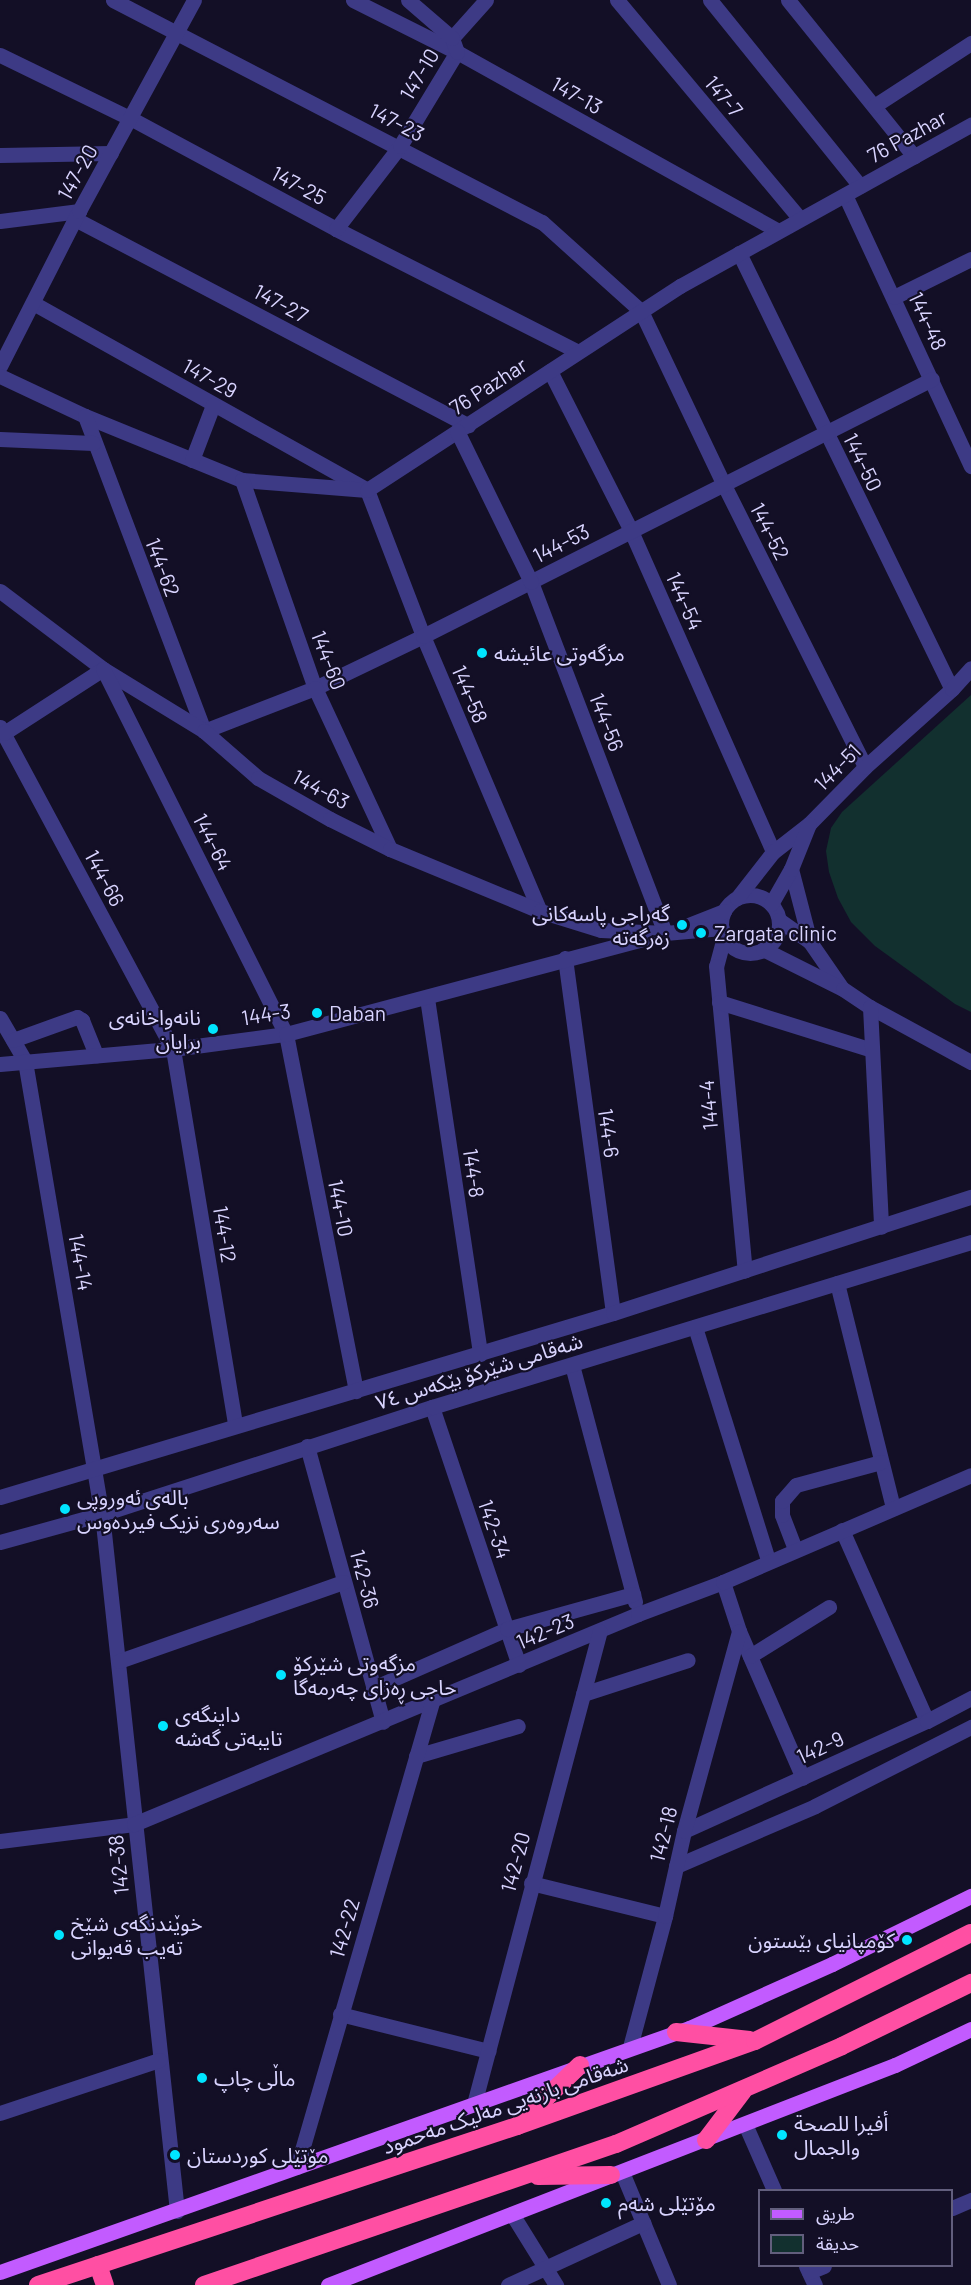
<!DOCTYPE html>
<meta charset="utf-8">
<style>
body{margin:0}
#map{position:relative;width:971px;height:2285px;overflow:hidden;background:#130f26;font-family:Barlow,"Noto Sans Arabic",sans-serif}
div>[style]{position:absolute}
.green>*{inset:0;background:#12302f}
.minor>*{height:15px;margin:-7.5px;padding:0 7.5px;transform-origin:7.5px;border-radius:7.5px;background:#3d3a85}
.minor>.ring{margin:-7.5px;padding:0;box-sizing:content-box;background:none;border:15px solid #3d3a85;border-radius:50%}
.major>*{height:15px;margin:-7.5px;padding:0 7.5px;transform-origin:7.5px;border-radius:7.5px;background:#c25bff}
.highway>*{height:18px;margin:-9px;padding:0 9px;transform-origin:9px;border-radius:9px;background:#ff4fa3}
.dots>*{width:16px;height:16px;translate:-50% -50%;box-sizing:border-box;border:3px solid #130f26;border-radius:50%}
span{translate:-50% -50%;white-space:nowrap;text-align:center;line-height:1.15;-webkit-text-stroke:4.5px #130f26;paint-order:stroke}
.street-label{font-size:21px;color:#d9d4ff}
.poi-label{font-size:21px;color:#d9d4ff}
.left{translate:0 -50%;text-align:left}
.right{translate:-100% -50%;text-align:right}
.legend{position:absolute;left:758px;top:2189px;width:195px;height:78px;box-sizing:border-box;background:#130f26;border:2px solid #625e7d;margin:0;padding:8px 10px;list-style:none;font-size:18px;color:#d9d4ff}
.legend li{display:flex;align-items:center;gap:12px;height:30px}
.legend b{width:30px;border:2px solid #625e7d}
</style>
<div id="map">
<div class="green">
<div style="clip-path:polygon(971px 695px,971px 1012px,955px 1004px,875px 946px,851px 922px,838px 898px,829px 872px,826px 851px,831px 828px,842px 812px)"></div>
</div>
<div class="minor">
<div style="left:113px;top:0;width:483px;rotate:27.4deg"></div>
<div style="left:542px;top:222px;width:133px;rotate:42deg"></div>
<div style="left:641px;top:311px;width:193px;rotate:64.5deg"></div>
<div style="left:724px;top:485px;width:315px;rotate:63.4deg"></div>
<div style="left:353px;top:0;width:116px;rotate:26.6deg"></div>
<div style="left:457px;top:52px;width:368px;rotate:29.1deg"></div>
<div style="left:617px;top:0;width:285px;rotate:50.1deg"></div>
<div style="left:710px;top:0;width:239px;rotate:51.1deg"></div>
<div style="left:788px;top:0;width:201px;rotate:51.1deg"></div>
<div style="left:452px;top:38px;width:51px;rotate:-48.2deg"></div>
<div style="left:0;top:55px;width:144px;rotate:25.9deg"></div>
<div style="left:130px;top:118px;width:234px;rotate:28.3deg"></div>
<div style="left:336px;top:229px;width:271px;rotate:26.9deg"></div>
<div style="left:874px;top:106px;width:116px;rotate:-33deg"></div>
<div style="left:0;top:155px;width:111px;rotate:-1deg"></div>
<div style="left:845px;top:195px;width:299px;rotate:65.1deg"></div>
<div style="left:75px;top:219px;width:444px;rotate:27.7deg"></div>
<div style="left:0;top:221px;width:80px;rotate:-7.2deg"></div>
<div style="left:336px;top:229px;width:105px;rotate:-52.4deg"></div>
<div style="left:400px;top:146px;width:110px;rotate:-58.8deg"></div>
<div style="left:457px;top:52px;width:15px;rotate:-110deg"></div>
<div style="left:452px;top:38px;width:58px;rotate:-139.2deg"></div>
<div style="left:739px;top:253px;width:485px;rotate:64deg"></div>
<div style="left:894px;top:297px;width:86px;rotate:-26.3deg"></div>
<div style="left:33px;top:303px;width:383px;rotate:29.2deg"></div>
<div style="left:367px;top:490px;width:156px;rotate:69deg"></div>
<div style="left:423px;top:636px;width:299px;rotate:67deg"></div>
<div style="left:0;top:366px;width:174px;rotate:-63deg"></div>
<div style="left:79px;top:211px;width:240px;rotate:-61.4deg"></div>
<div style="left:550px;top:371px;width:179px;rotate:63.1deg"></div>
<div style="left:631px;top:531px;width:351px;rotate:66.1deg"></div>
<div style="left:0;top:376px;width:94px;rotate:25.2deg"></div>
<div style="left:85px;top:416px;width:170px;rotate:22.2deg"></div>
<div style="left:242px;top:480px;width:125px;rotate:4.6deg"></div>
<div style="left:367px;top:490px;width:374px;rotate:-33.1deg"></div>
<div style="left:680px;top:286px;width:333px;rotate:-29deg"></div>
<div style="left:85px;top:416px;width:337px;rotate:69.3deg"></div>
<div style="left:204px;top:731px;width:119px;rotate:-21.2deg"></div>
<div style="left:315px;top:688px;width:120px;rotate:-25.7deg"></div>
<div style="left:423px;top:636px;width:570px;rotate:-26.79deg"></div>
<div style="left:0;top:439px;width:93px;rotate:2.5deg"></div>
<div style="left:192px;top:460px;width:59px;rotate:-69.1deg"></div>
<div style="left:242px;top:480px;width:220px;rotate:70.7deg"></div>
<div style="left:315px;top:688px;width:178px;rotate:65deg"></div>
<div style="left:0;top:591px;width:129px;rotate:37.1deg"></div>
<div style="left:103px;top:669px;width:119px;rotate:31.5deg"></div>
<div style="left:204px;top:731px;width:72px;rotate:41deg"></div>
<div style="left:258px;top:778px;width:83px;rotate:29.7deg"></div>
<div style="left:330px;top:819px;width:67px;rotate:26.6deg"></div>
<div style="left:390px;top:849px;width:162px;rotate:22.5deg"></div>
<div style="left:540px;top:911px;width:64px;rotate:17.3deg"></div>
<div style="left:601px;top:930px;width:64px;rotate:2.7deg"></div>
<div style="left:665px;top:933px;width:376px;rotate:-110.9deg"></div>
<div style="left:531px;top:582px;width:168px;rotate:-116.1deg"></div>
<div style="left:0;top:727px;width:366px;rotate:61.8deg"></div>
<div style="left:173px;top:1049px;width:381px;rotate:80.6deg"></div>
<div style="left:4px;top:733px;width:118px;rotate:-32.9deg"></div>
<div style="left:103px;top:669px;width:408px;rotate:63.4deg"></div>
<div style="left:286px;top:1034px;width:364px;rotate:78.9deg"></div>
<div style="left:791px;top:869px;width:75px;rotate:75.4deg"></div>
<div class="ring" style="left:721px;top:895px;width:43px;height:43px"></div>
<div style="left:737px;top:898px;width:58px;rotate:-52deg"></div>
<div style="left:773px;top:852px;width:46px;rotate:-37.9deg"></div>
<div style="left:809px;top:824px;width:80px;rotate:-45.5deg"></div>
<div style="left:865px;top:767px;width:117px;rotate:-41.9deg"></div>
<div style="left:952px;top:689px;width:28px;rotate:-48deg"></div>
<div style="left:771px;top:904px;width:40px;rotate:-60.3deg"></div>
<div style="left:791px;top:869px;width:48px;rotate:-68.2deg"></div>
<div style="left:779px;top:920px;width:38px;rotate:35deg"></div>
<div style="left:810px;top:942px;width:55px;rotate:55.4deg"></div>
<div style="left:686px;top:926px;width:41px;rotate:-21.5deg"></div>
<div style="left:724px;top:937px;width:30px;rotate:105deg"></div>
<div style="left:716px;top:966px;width:306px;rotate:84.6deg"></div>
<div style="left:763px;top:949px;width:89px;rotate:26.6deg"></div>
<div style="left:843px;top:989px;width:32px;rotate:34deg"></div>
<div style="left:870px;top:1007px;width:115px;rotate:28.6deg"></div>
<div style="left:565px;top:958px;width:358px;rotate:82.3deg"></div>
<div style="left:427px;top:998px;width:360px;rotate:81.5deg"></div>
<div style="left:719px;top:1002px;width:160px;rotate:17.4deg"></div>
<div style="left:870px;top:1007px;width:220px;rotate:87.1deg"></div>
<div style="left:0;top:1018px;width:50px;rotate:59.8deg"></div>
<div style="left:25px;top:1061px;width:459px;rotate:80.4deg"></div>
<div style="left:102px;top:1514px;width:701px;rotate:83.86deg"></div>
<div style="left:13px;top:1040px;width:68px;rotate:-19.8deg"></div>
<div style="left:77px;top:1017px;width:6px;rotate:31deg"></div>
<div style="left:82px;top:1020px;width:38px;rotate:68deg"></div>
<div style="left:0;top:1064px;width:174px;rotate:-5deg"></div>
<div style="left:173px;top:1049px;width:114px;rotate:-7.6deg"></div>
<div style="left:286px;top:1034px;width:392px;rotate:-14.9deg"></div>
<div style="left:665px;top:933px;width:57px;rotate:-5deg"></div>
<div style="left:837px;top:1283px;width:232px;rotate:76deg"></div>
<div style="left:695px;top:1327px;width:244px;rotate:72.6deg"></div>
<div style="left:572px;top:1365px;width:245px;rotate:75.1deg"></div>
<div style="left:432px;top:1407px;width:272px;rotate:71.4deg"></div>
<div style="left:307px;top:1446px;width:286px;rotate:74.6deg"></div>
<div style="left:0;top:1497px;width:640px;rotate:-16.71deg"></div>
<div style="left:613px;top:1313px;width:376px;rotate:-18deg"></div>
<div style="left:842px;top:1530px;width:209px;rotate:66deg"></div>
<div style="left:0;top:1542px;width:106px;rotate:-15.4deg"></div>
<div style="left:102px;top:1514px;width:347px;rotate:-18deg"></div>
<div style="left:432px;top:1407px;width:564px;rotate:-17.02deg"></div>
<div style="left:795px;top:1549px;width:36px;rotate:-111deg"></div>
<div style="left:782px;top:1515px;width:14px;rotate:-90deg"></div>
<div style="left:782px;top:1501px;width:21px;rotate:-49deg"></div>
<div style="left:796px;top:1485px;width:88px;rotate:-15.1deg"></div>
<div style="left:723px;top:1582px;width:52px;rotate:71.9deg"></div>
<div style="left:739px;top:1631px;width:160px;rotate:66.5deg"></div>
<div style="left:750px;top:1656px;width:93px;rotate:-31.8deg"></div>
<div style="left:119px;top:1661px;width:238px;rotate:-19.4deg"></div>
<div style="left:373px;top:1688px;width:146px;rotate:-23.8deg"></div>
<div style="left:507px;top:1629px;width:131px;rotate:-15.5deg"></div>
<div style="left:583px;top:1694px;width:110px;rotate:-17.9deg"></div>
<div style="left:416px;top:1756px;width:106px;rotate:-16.4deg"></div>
<div style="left:684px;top:1831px;width:267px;rotate:-24.4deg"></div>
<div style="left:927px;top:1721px;width:50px;rotate:-27.6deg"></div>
<div style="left:0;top:1841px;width:135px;rotate:-7.2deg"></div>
<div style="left:134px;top:1824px;width:546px;rotate:-22.62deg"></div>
<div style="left:638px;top:1614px;width:91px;rotate:-20.6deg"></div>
<div style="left:723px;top:1582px;width:270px;rotate:-23.3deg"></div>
<div style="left:676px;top:1866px;width:151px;rotate:-23.3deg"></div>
<div style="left:815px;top:1806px;width:175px;rotate:-26.9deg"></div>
<div style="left:531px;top:1883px;width:138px;rotate:13.8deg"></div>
<div style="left:340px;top:2014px;width:153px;rotate:14deg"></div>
<div style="left:630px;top:2047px;width:136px;rotate:-75deg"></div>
<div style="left:665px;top:1916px;width:87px;rotate:-77.4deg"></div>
<div style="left:684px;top:1831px;width:207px;rotate:-74.6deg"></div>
<div style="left:474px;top:2104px;width:489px;rotate:-75.1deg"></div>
<div style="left:0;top:2113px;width:168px;rotate:-18.4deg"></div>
<div style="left:745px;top:2124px;width:72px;rotate:66.3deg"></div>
<div style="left:297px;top:2167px;width:485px;rotate:-73.8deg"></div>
<div style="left:622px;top:2172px;width:122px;rotate:67.4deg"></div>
<div style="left:952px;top:2208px;width:21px;rotate:-23deg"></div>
<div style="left:512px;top:2214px;width:84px;rotate:58.2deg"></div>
<div style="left:806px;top:2266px;width:21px;rotate:65deg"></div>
<div style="left:809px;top:2272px;width:16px;rotate:-22deg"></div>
<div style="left:508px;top:2285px;width:149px;rotate:-24.7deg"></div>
</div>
<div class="major">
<div style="left:0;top:2272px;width:731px;rotate:-19.5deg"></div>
<div style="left:689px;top:2028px;width:157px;rotate:-24.1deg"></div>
<div style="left:832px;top:1964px;width:155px;rotate:-26.1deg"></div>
<div style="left:328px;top:2285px;width:608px;rotate:-21.21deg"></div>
<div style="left:895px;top:2065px;width:84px;rotate:-25.3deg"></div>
</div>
<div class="highway">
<div style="left:676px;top:2032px;width:74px;rotate:6.2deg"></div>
<div style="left:521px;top:2122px;width:82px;rotate:-44deg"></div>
<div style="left:706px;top:2140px;width:61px;rotate:-52.9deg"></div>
<div style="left:538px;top:2176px;width:73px;rotate:-0.8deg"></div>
<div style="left:98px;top:2265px;width:21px;rotate:71deg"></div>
<div style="left:38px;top:2285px;width:505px;rotate:-18.36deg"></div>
<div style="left:517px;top:2126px;width:253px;rotate:-19.7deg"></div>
<div style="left:755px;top:2041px;width:241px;rotate:-26.6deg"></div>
<div style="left:204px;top:2285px;width:435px;rotate:-18.9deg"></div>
<div style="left:616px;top:2144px;width:246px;rotate:-23.4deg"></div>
<div style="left:842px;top:2046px;width:144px;rotate:-26deg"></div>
</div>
<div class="dots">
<div style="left:482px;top:653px;background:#00e5ff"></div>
<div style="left:682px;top:925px;background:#00e5ff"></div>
<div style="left:701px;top:933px;background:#00e5ff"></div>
<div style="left:317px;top:1013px;background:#00e5ff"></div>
<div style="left:213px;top:1029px;background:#00e5ff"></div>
<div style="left:65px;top:1509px;background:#00e5ff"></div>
<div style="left:281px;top:1675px;background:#00e5ff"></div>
<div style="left:163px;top:1726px;background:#00e5ff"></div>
<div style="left:59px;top:1935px;background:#00e5ff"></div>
<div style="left:907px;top:1940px;background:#00e5ff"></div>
<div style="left:202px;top:2078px;background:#00e5ff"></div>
<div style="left:782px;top:2135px;background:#00e5ff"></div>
<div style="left:175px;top:2155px;background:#00e5ff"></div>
<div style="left:606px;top:2203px;background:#00e5ff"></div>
</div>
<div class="street-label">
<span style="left:419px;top:74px;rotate:-59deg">147-10</span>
<span style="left:577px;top:95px;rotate:29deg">147-13</span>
<span style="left:724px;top:96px;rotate:50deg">147-7</span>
<span style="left:397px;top:122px;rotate:27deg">147-23</span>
<span style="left:907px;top:136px;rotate:-29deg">76 Pazhar</span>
<span style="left:77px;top:172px;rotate:-61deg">147-20</span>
<span style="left:299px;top:185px;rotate:28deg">147-25</span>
<span style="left:281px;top:303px;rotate:28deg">147-27</span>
<span style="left:928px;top:321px;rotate:65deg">144-48</span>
<span style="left:210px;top:378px;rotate:29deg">147-29</span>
<span style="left:488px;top:386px;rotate:-33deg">76 Pazhar</span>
<span style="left:863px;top:462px;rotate:64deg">144-50</span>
<span style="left:770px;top:531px;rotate:63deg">144-52</span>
<span style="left:561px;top:543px;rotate:-27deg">144-53</span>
<span style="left:163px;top:567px;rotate:69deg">144-62</span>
<span style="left:685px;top:601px;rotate:66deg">144-54</span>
<span style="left:329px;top:660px;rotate:69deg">144-60</span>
<span style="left:470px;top:694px;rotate:67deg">144-58</span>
<span style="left:607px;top:722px;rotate:69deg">144-56</span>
<span style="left:837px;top:767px;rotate:-45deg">144-51</span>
<span style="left:321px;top:789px;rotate:28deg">144-63</span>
<span style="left:213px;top:842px;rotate:63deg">144-64</span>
<span style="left:105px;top:878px;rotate:62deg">144-66</span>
<span style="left:266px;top:1014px;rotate:-9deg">144-3</span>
<span style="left:708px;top:1105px;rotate:-95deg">144-4</span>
<span style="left:609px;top:1133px;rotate:82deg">144-6</span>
<span style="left:474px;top:1173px;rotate:82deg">144-8</span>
<span style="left:341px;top:1208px;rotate:79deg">144-10</span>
<span style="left:225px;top:1234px;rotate:81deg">144-12</span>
<span style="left:81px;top:1262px;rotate:80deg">144-14</span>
<span style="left:479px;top:1371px;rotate:-17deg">شەقامی شێرکۆ بێکەس ٧٤</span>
<span style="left:495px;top:1529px;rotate:71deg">142-34</span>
<span style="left:365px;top:1579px;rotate:75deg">142-36</span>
<span style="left:545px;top:1631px;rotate:-23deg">142-23</span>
<span style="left:820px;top:1747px;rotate:-25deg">142-9</span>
<span style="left:663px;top:1834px;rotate:-76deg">142-18</span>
<span style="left:515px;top:1862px;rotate:-75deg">142-20</span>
<span style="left:118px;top:1865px;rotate:-96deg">142-38</span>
<span style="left:344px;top:1928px;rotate:-74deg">142-22</span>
<span style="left:505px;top:2105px;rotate:-19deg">شەقامی بازنەیی مەلیک مەحمود</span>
</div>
<div class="poi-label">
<span class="left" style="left:494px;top:653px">مزگەوتی عائیشە</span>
<span class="right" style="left:670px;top:925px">گەراجی پاسەکانی<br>زەرگەتە</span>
<span class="left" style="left:714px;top:933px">Zargata clinic</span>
<span class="left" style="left:329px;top:1013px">Daban</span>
<span class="right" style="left:201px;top:1029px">نانەواخانەی<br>برایان</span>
<span class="left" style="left:77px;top:1509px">بالەی ئەوروپی<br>سەروەری نزیک فیردەوس</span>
<span class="left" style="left:293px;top:1675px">مزگەوتی شێرکۆ<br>حاجی ڕەزای چەرمەگا</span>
<span class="left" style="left:175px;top:1726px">داینگەی<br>تایبەتی گەشە</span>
<span class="left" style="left:71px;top:1935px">خوێندنگەی شێخ<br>تەیب قەیوانی</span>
<span class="right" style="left:895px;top:1940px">کۆمپانیای بێستون</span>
<span class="left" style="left:214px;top:2078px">ماڵی چاپ</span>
<span class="left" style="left:794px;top:2135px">أفيرا للصحة<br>والجمال</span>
<span class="left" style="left:187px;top:2155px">مۆتێلی کوردستان</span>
<span class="left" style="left:618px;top:2203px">مۆتێلی شەم</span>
</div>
<ul class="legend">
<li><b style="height:8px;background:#c25bff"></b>طريق</li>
<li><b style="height:16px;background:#12302f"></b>حديقة</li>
</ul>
</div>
